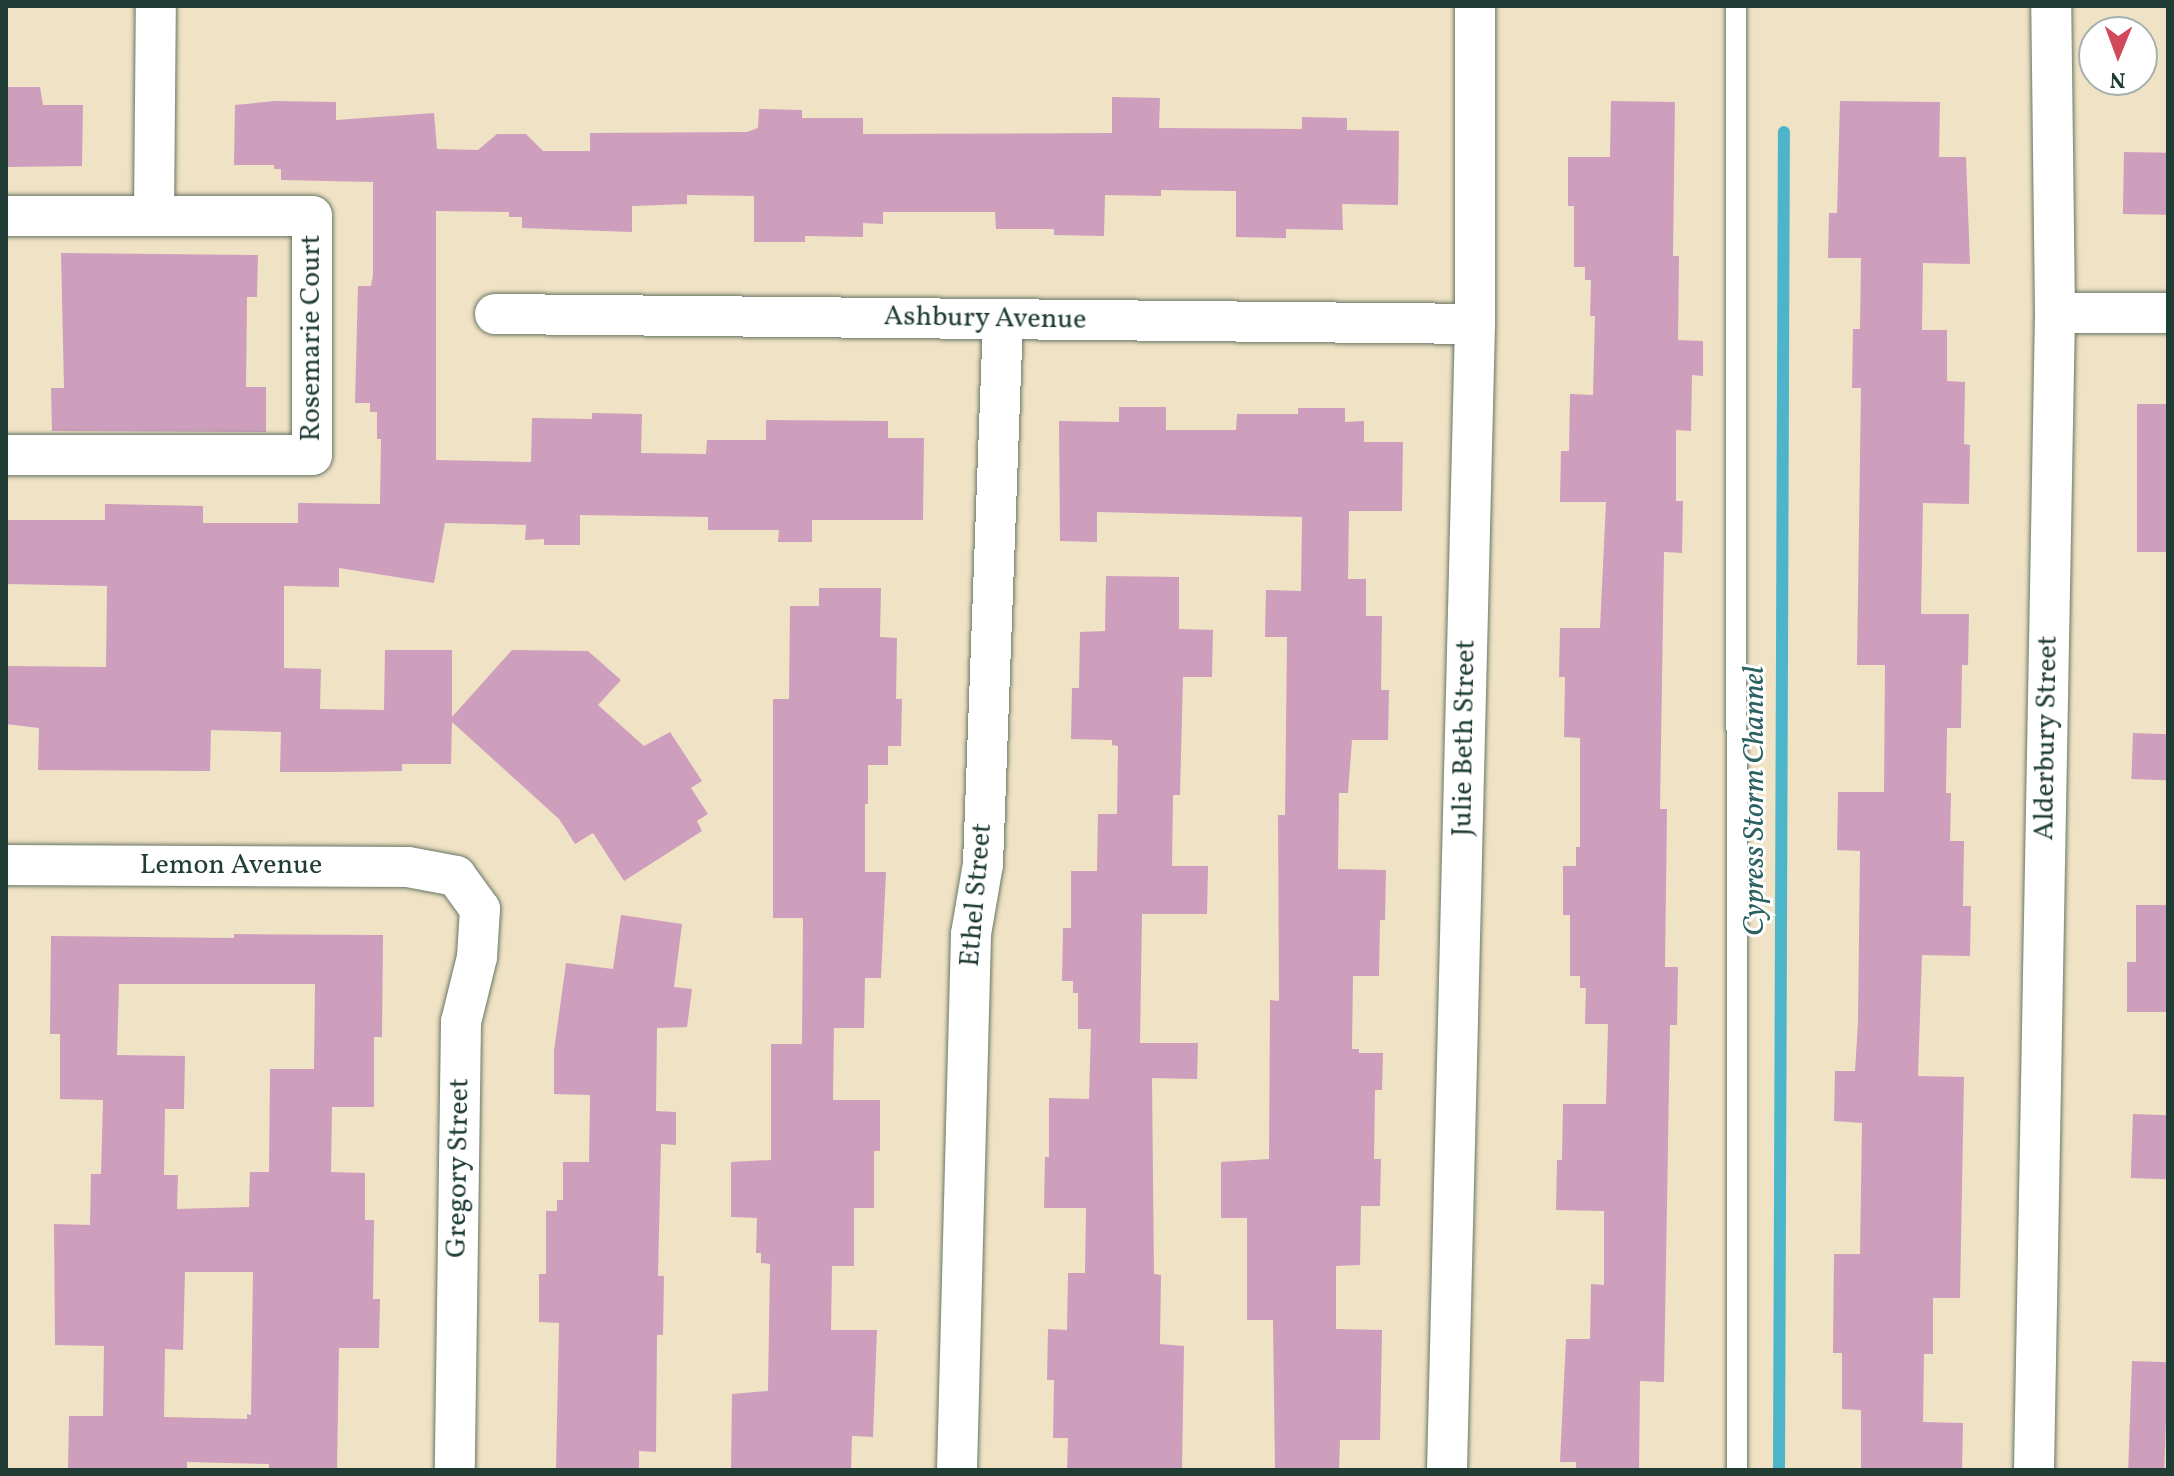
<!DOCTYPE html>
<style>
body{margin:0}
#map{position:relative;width:2174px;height:1476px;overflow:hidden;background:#f0e2c4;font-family:Vollkorn,serif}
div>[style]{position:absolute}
.stream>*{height:12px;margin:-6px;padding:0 6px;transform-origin:6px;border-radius:6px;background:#4cb5ca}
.building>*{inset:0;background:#ce9ebd;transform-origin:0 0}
.roads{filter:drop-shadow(0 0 2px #687766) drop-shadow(0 0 2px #687766)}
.lane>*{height:20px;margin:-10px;padding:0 10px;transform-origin:10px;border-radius:10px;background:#fff}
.street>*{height:40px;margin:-20px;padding:0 20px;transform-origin:20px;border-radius:20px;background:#fff}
span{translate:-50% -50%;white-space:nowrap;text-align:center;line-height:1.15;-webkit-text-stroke:6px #fff;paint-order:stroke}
.street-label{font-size:28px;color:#1f3d34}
.water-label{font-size:30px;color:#2c6161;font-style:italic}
.frame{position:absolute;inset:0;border:8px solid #1f3d34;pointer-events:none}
.north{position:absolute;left:2078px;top:16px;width:80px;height:80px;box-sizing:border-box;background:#fff;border:2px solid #a5b1ae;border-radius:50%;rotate:181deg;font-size:22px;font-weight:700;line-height:32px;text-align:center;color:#1f3d34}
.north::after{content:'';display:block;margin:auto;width:28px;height:36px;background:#d1495b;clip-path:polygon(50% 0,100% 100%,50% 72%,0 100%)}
</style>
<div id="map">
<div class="stream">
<div style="left:1779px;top:1470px;width:1338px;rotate:-89.79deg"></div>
</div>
<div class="building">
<div style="clip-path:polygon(6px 87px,40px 87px,43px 105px,83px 105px,82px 166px,6px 167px)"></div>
<div style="clip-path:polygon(1112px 97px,1160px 98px,1159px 128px,1302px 129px,1302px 117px,1347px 118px,1347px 130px,1399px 131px,1398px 205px,1342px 204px,1343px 230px,1286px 229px,1286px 238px,1236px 237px,1236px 191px,1161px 190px,1161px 196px,1105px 195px,1104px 236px,1054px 235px,1054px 229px,996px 229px,995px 212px,883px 212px,883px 224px,863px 223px,863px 237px,805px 236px,805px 242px,754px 242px,754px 196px,687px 195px,687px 204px,632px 206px,632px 232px,522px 228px,522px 217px,509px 217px,509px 212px,436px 211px,436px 460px,531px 462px,532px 418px,592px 419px,592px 413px,642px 414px,641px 453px,706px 454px,707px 440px,766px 440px,766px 420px,888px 421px,888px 438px,924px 438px,923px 520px,812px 520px,812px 542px,778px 542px,779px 530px,708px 530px,708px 517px,580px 515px,580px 545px,544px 545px,544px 539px,525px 540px,526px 525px,445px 523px,434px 583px,339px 568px,339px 587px,284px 586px,284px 668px,321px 669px,320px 709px,384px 710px,385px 650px,452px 650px,452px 717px,512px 650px,588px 651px,621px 680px,598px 705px,644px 746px,670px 732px,702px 781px,691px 788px,708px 814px,697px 821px,702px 831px,624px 881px,593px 833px,575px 844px,559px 819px,452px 722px,451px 764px,402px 764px,402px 771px,332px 772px,280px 772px,281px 732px,211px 730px,210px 771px,38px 770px,39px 728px,6px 724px,6px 666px,106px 667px,107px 586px,6px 584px,6px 520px,105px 520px,105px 504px,203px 506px,203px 523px,298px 523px,298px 503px,380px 504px,381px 439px,377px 439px,377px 412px,370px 412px,370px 403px,355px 403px,358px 286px,371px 286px,373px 275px,373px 182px,281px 180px,281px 169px,274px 169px,274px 165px,234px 165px,235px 105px,275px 101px,336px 102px,336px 120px,434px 113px,437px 149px,478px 150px,497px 134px,526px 134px,543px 151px,590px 151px,590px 133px,747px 132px,758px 128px,759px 109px,802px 110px,802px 118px,863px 118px,863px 134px,1112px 133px)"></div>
<div style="clip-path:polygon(1611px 101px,1675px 102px,1673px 256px,1679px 256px,1678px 340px,1703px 341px,1703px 376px,1692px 375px,1691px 431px,1676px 430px,1676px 501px,1683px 501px,1682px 553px,1664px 552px,1660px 809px,1667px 809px,1665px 967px,1678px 967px,1677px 1025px,1670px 1025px,1664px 1382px,1640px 1381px,1639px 1470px,1576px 1470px,1576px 1462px,1560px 1462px,1566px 1339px,1590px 1339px,1591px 1284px,1604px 1285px,1604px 1211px,1556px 1210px,1557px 1160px,1562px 1160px,1563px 1104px,1606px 1104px,1608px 1024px,1585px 1024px,1586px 988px,1580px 988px,1580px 976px,1570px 976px,1570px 915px,1563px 915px,1563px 866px,1576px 866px,1576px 847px,1580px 847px,1580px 738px,1564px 737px,1565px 677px,1559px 677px,1560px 628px,1600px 628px,1606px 502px,1560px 502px,1561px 451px,1569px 451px,1570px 394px,1593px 395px,1595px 316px,1590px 316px,1591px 280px,1585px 280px,1585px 267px,1574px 267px,1574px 206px,1568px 206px,1568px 157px,1610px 157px)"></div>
<div style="clip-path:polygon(1840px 101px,1940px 102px,1939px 157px,1966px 157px,1970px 264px,1923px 263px,1922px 330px,1947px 330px,1947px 381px,1965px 382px,1964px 444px,1970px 445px,1969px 504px,1923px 503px,1921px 614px,1969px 614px,1968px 665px,1962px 665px,1961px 728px,1947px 728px,1946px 793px,1951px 793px,1950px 841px,1964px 841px,1963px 906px,1971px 906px,1970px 956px,1922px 955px,1918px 1076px,1964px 1077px,1960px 1298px,1933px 1298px,1933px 1354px,1924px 1354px,1923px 1422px,1963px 1423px,1962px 1470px,1861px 1470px,1861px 1410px,1842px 1409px,1842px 1353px,1833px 1353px,1834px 1254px,1860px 1254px,1862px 1123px,1834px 1121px,1835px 1071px,1855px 1071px,1858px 1023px,1860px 851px,1837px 850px,1838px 792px,1884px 792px,1885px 665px,1857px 665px,1861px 388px,1852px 388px,1853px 329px,1860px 329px,1861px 258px,1828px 258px,1829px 213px,1837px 213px)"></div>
<div style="left:2124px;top:152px;width:44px;height:62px;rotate:1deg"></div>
<div style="clip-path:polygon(61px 253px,258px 255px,257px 297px,247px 297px,246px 387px,266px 387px,266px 432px,52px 431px,51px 388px,64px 388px)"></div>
<div style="left:2137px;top:404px;width:31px;height:148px"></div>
<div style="clip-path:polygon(1119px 407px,1166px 407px,1166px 430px,1236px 430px,1237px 414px,1298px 414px,1298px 408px,1345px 408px,1345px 422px,1364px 421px,1364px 442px,1403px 442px,1402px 511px,1349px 511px,1348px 579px,1366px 579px,1366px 616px,1382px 616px,1381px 690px,1389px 690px,1388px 740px,1352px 740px,1348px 793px,1339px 793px,1338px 869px,1386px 870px,1385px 920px,1380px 920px,1379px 976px,1353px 976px,1352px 1049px,1359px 1049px,1359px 1053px,1383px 1053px,1382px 1090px,1375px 1090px,1374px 1159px,1381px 1159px,1380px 1206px,1361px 1206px,1360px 1265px,1336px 1266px,1336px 1329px,1382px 1330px,1380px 1440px,1340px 1440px,1339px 1470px,1275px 1470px,1273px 1320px,1247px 1320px,1247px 1218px,1221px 1218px,1221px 1162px,1269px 1159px,1270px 1000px,1279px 1001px,1278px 815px,1285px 815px,1287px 637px,1265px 637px,1266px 590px,1301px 591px,1302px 517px,1097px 512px,1097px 542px,1060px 541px,1059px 421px,1119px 422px)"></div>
<div style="clip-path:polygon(1106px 576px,1179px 577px,1179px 629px,1213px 630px,1212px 677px,1183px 677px,1180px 795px,1173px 795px,1172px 866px,1208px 866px,1207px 914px,1142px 914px,1140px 1043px,1198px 1043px,1197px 1079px,1152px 1078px,1154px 1274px,1161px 1275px,1160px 1344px,1184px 1346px,1182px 1468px,1067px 1470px,1068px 1438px,1053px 1438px,1054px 1380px,1047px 1380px,1048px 1329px,1067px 1330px,1068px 1273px,1085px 1273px,1086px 1208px,1044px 1208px,1045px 1157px,1049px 1157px,1049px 1098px,1089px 1099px,1091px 1029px,1078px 1029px,1078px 993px,1073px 993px,1073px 981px,1062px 981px,1063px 928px,1071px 928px,1071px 871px,1097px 871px,1098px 814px,1117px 814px,1118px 746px,1112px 745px,1112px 740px,1071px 739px,1072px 688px,1079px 688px,1080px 632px,1105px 631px)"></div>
<div style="clip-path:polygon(819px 588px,881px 588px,880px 637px,897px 638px,896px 699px,902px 699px,901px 746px,888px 746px,888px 765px,868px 765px,868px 804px,865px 804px,865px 872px,886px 872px,881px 978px,865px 978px,864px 1028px,834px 1028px,833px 1100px,880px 1100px,880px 1151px,874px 1151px,874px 1208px,854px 1208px,854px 1266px,832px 1266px,831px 1330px,877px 1330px,873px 1437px,852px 1436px,851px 1470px,731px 1470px,732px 1394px,768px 1391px,770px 1264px,761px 1263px,761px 1253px,756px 1253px,757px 1218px,731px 1217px,731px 1162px,771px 1160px,771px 1044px,802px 1044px,803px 918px,773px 918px,773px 699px,789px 699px,790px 606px,819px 606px)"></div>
<div style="left:2133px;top:733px;width:35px;height:46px;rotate:2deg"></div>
<div style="clip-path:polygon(2136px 905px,2168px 905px,2168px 1012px,2127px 1012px,2127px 962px,2136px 962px)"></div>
<div style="clip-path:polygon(621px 915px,682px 924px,674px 987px,692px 989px,687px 1027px,657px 1028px,656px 1111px,676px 1112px,676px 1145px,661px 1144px,658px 1276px,664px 1276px,663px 1335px,657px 1335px,656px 1452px,639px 1451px,639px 1470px,556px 1470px,559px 1323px,539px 1322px,539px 1274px,546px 1274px,546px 1211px,557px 1211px,557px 1200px,563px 1200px,563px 1162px,589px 1162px,590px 1095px,554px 1094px,554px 1051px,566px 963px,613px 969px)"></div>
<div style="clip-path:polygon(evenodd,234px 934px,383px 935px,382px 1037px,374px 1037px,374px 1107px,332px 1107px,331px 1172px,365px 1173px,365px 1220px,374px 1220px,373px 1299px,380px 1299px,379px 1348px,339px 1348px,337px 1470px,269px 1470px,269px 1464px,187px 1462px,187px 1469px,68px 1470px,69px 1416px,103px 1416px,104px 1346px,55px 1345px,54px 1224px,90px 1225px,91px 1174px,101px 1174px,103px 1100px,60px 1099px,60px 1034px,50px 1034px,51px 936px,234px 938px,234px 934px,119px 984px,315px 984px,314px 1069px,270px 1069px,269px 1172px,250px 1172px,249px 1207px,177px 1209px,178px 1175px,164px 1175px,165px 1109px,184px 1109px,185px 1056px,117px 1055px,119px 984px,234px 934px,185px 1272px,253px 1272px,251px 1415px,247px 1414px,247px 1419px,164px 1417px,165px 1349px,183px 1350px,185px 1272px)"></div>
<div style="left:2133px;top:1114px;width:35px;height:64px;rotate:2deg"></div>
<div style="left:2132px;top:1361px;width:36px;height:109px;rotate:2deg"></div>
</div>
<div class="roads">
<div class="lane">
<div style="left:1736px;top:6px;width:1464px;rotate:89.96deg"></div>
</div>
<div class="street">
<div style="left:6px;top:216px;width:306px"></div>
<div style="left:312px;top:216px;width:239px;rotate:90deg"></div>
<div style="left:312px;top:455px;width:306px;rotate:180deg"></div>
<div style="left:154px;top:216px;width:210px;rotate:-89.5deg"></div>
<div style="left:2055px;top:313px;width:113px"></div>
<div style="left:495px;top:314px;width:980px;rotate:0.58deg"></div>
<div style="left:6px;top:865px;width:402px;rotate:0.3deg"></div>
<div style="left:408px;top:867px;width:49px;rotate:10.6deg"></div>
<div style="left:456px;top:876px;width:41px;rotate:54deg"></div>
<div style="left:480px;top:909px;width:48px;rotate:93.6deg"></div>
<div style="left:477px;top:957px;width:67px;rotate:103.8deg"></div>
<div style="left:461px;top:1022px;width:448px;rotate:90.8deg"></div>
<div style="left:957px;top:1470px;width:536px;rotate:-88.5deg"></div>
<div style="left:971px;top:934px;width:71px;rotate:-80.3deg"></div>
<div style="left:983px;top:864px;width:545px;rotate:-87.9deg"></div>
<div style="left:1447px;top:1470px;width:1146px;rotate:-88.6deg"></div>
<div style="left:1475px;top:324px;width:318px;rotate:-90deg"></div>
<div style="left:2034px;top:1470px;width:1157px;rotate:-88.96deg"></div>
<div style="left:2055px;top:313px;width:307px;rotate:-90.7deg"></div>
</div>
</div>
<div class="street-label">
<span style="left:985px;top:319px;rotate:1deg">Ashbury Avenue</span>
<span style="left:312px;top:338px;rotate:-90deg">Rosemarie Court</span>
<span style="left:1465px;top:738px;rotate:-89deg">Julie Beth Street</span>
<span style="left:2047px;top:738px;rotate:-89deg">Alderbury Street</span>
<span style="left:231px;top:866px">Lemon Avenue</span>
<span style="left:977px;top:895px;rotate:-85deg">Ethel Street</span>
<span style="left:459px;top:1168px;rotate:-89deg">Gregory Street</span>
</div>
<div class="water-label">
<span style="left:1755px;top:801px;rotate:-90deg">Cypress Storm Channel</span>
</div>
<div class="frame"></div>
<div class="north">N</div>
</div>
